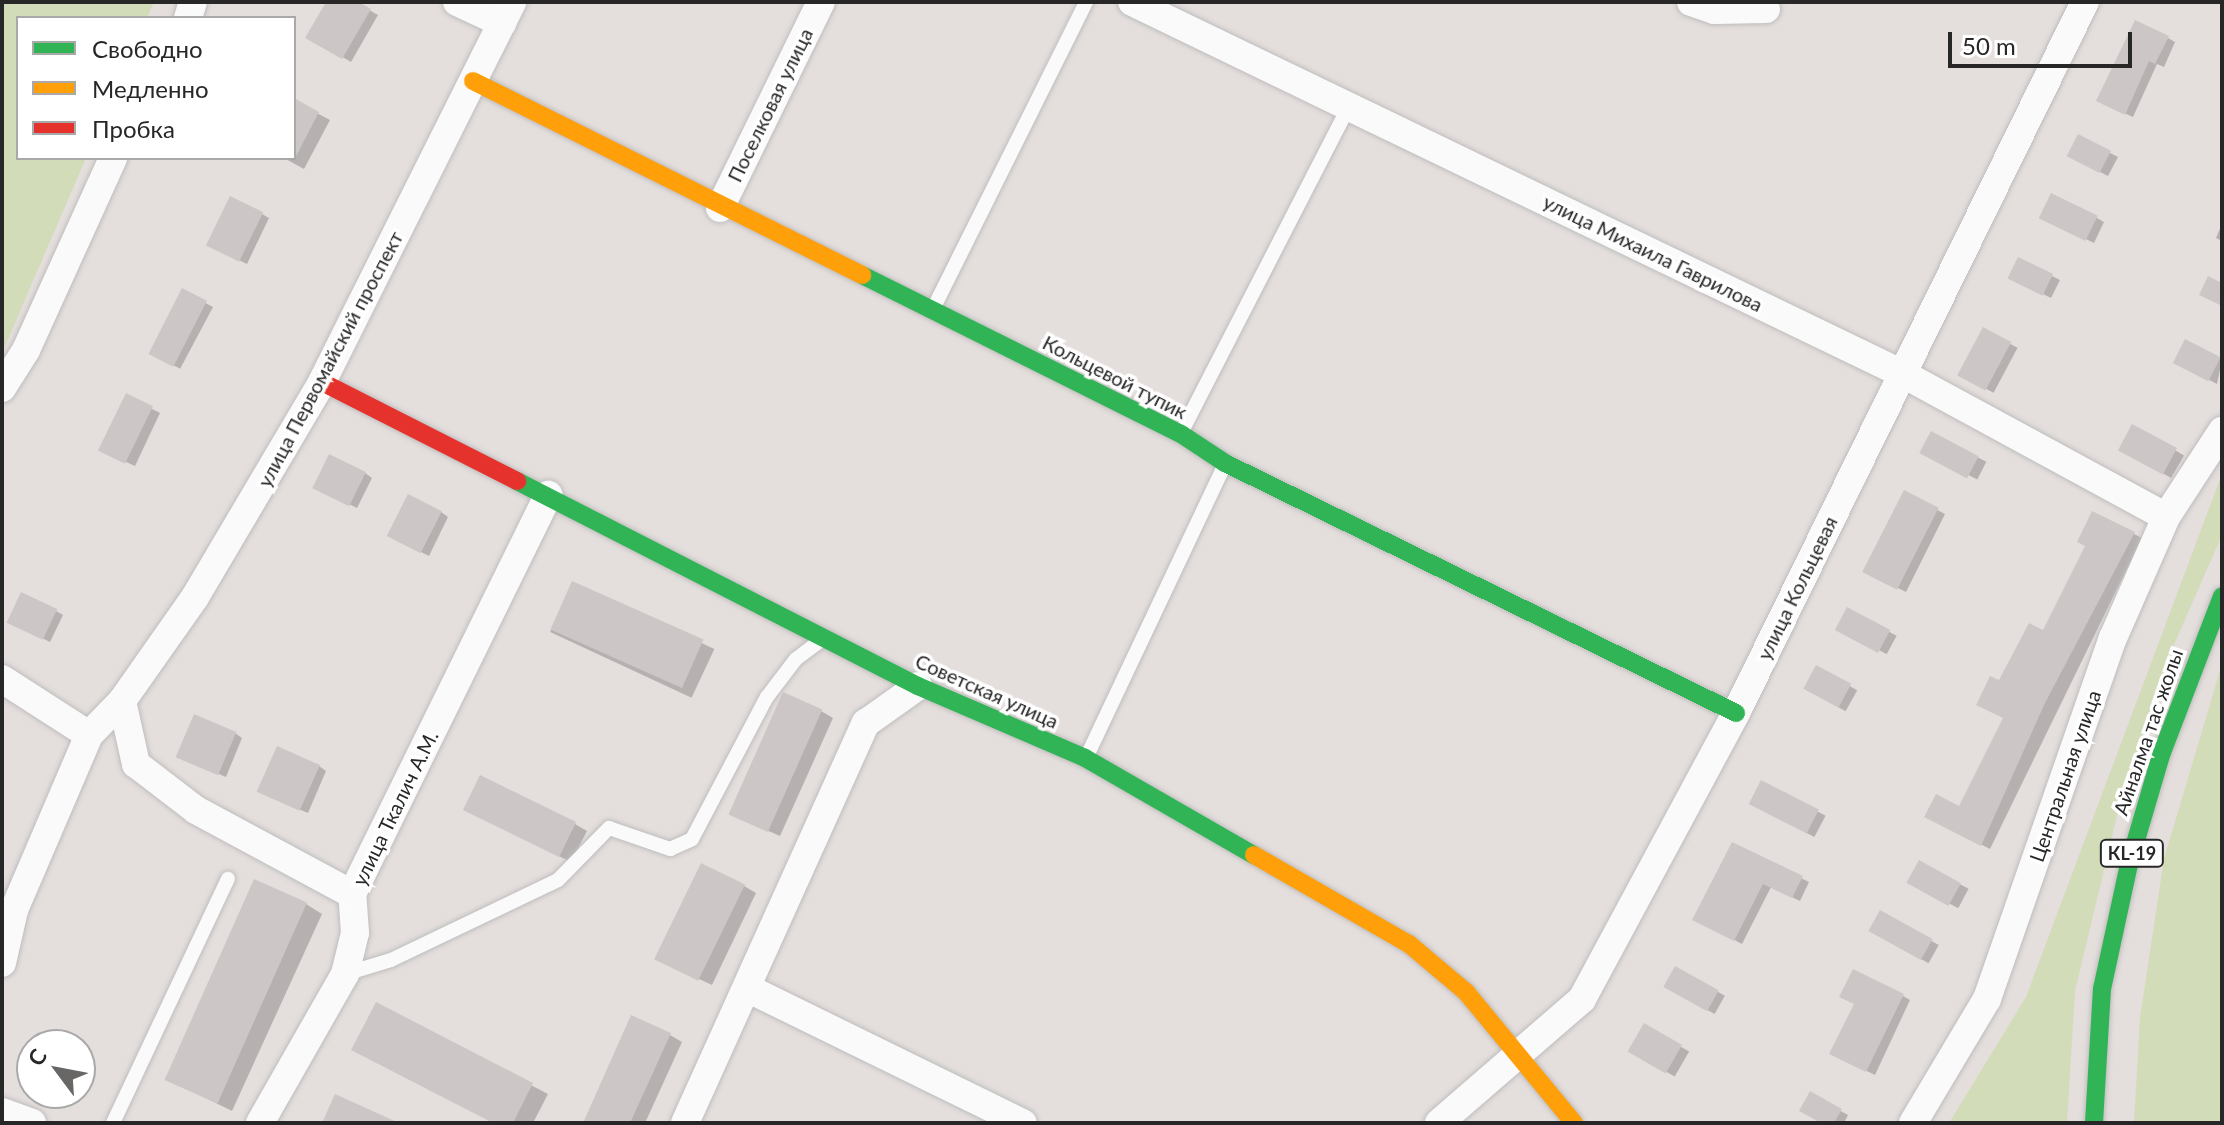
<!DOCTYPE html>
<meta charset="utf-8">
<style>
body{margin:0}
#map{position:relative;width:2224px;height:1125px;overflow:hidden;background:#e4dedc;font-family:Lato,sans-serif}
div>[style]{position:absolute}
.green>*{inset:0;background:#d2dcb8}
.shadow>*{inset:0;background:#0003;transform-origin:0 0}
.building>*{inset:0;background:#ccc7c6;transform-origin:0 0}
.roads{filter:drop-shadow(0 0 2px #bebdbe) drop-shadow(0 0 2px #bebdbe)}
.lane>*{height:14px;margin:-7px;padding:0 7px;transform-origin:7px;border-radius:7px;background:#fbfafa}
.street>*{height:28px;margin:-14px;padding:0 14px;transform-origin:14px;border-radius:14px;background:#fbfafa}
.fast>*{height:18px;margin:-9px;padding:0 9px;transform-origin:9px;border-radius:9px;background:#30b455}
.slow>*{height:18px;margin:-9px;padding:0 9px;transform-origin:9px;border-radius:9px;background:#ff9f0a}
.jam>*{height:18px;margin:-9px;padding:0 9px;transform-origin:9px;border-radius:9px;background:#e5322d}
span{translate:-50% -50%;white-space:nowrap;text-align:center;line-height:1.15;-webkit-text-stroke:7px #fff;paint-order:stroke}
.shield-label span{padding:2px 6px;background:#fff;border:2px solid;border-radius:6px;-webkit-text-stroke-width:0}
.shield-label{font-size:18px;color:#272727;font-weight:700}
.street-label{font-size:20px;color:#272727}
.frame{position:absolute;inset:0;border:4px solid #272727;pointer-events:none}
.legend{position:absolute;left:16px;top:16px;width:280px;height:144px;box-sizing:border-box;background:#fff;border:2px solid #a9a9a9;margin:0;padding:10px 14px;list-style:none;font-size:24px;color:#272727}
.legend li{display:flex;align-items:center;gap:16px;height:40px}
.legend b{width:40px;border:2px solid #a9a9a9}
.north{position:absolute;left:16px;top:1029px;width:80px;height:80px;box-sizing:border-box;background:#fff;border:2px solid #a9a9a9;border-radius:50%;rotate:302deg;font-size:22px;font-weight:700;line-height:32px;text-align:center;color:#272727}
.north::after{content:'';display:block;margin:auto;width:28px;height:36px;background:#696766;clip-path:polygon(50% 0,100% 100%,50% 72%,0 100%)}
.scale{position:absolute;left:1948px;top:32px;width:184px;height:36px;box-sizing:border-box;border:4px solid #272727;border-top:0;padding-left:10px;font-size:24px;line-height:28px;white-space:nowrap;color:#272727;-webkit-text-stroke:6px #fff;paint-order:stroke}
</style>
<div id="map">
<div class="green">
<div style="clip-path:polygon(2px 2px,154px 2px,147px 18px,18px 18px,18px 158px,86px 158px,2px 353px)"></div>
<div style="clip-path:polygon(2222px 474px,2222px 535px,2172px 649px,2118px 811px,2075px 991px,2067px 1123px,1949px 1123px,2026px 997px)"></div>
<div style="clip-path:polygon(2222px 664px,2222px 1123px,2134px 1123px,2140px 1018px,2164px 859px)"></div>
</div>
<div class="shadow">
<div style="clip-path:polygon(328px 2px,355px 2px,378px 15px,351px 62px,308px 37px)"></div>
<div style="clip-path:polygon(2168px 38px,2175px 42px,2164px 67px,2157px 64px,2133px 117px,2106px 105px)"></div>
<div style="clip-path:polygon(294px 101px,330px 120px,304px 169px,284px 158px,294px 158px)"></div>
<div style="clip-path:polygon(2079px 137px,2118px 157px,2108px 176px,2077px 160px)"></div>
<div style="clip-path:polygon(262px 214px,269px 218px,247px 264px,216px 249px)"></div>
<div style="clip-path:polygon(2097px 218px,2104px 222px,2094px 243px,2049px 221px)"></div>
<div style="clip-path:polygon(2222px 224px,2222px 241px,2216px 238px)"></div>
<div style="clip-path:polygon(2019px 260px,2060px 280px,2051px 298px,2018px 282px)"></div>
<div style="left:183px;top:291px;width:34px;height:70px;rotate:28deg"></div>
<div style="left:1984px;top:330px;width:38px;height:51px;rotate:28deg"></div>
<div style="clip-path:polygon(2186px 341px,2222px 360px,2217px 384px,2175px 362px)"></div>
<div style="clip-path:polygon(127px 396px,160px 413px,135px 466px,109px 454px)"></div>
<div style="left:2133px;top:426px;width:59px;height:26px;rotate:30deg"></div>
<div style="left:1932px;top:434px;width:61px;height:20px;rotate:27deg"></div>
<div style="clip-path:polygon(365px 473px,372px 478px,357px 508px,323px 491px)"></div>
<div style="clip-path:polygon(1905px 493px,1945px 514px,1906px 592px,1872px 575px)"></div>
<div style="clip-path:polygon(441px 512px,448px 517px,429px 556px,397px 540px)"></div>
<div style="clip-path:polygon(2093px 514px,2142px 538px,1990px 849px,1926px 816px,1960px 809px,2006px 718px,2000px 683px,2044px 633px,2087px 546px)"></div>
<div style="left:573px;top:583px;width:156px;height:54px;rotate:25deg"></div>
<div style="left:1848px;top:610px;width:55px;height:21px;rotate:28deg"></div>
<div style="clip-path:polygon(56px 611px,63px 615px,50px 642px,16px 625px)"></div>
<div style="left:1817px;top:668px;width:46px;height:24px;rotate:29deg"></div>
<div style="clip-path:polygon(821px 711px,833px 718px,780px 836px,738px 818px)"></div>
<div style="clip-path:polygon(235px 733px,242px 738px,226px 777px,186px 760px)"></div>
<div style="clip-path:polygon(319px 766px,326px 771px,308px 813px,267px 796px)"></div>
<div style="left:1762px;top:782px;width:72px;height:24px;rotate:28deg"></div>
<div style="clip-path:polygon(477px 816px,575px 824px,587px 831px,571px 862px)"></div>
<div style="clip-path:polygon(1733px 844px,1809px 882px,1800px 901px,1771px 887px,1742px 944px,1695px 919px)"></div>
<div style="left:1920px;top:863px;width:55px;height:22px;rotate:28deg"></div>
<div style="clip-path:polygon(744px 886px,756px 893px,712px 985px,669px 965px)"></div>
<div style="clip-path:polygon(306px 904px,322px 914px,232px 1111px,165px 1078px)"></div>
<div style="left:1881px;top:913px;width:66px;height:21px;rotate:29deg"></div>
<div style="left:1675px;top:968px;width:57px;height:21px;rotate:29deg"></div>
<div style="clip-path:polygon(1903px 996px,1910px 1000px,1875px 1075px,1840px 1058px)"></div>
<div style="clip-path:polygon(377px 1005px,548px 1094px,533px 1123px,495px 1123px)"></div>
<div style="left:1645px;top:1026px;width:51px;height:29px;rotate:30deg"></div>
<div style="clip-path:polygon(670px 1035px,682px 1042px,645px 1123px,585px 1123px)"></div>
<div style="clip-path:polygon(1810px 1094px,1848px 1115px,1844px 1123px,1825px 1123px)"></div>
</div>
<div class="building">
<div style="clip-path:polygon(326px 2px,359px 2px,371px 9px,342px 59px,305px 38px)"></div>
<div style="clip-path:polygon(2135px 20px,2169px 36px,2155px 64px,2149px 61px,2125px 115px,2096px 101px)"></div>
<div style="clip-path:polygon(294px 98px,319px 112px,294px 160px)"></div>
<div style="left:2078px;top:134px;width:37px;height:25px;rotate:27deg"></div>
<div style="left:2051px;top:193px;width:52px;height:28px;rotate:26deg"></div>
<div style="left:230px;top:196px;width:37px;height:55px;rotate:26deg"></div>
<div style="left:2018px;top:257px;width:39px;height:24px;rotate:26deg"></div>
<div style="clip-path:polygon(2208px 276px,2222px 283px,2222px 306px,2199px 295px)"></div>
<div style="left:182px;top:288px;width:28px;height:74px;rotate:27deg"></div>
<div style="left:1983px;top:327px;width:32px;height:55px;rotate:28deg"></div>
<div style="left:2185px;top:339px;width:40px;height:27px;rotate:27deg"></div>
<div style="left:126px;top:393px;width:30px;height:64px;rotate:26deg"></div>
<div style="left:2132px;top:424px;width:51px;height:30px;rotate:28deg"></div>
<div style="left:1931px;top:431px;width:54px;height:25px;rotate:28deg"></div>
<div style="left:329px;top:454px;width:41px;height:38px;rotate:26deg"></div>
<div style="left:1904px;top:490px;width:39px;height:92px;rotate:27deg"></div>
<div style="left:408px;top:494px;width:38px;height:47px;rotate:27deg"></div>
<div style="clip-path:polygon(2092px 511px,2135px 532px,2045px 703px,1981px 846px,1924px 817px,1936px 794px,1959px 806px,2003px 718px,1976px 705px,1990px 676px,1999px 680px,2029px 623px,2043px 630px,2085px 546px,2077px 542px)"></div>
<div style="left:572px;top:581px;width:144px;height:53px;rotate:24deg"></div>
<div style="left:21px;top:592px;width:40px;height:34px;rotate:25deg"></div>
<div style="left:1847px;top:607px;width:49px;height:26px;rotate:28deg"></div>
<div style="left:1816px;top:665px;width:40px;height:27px;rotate:28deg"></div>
<div style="left:783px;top:692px;width:43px;height:134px;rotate:24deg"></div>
<div style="left:194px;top:714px;width:46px;height:47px;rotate:23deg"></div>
<div style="left:277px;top:746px;width:47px;height:50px;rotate:24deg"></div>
<div style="left:480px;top:775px;width:107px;height:39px;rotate:26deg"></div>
<div style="left:1761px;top:780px;width:65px;height:27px;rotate:27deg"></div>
<div style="clip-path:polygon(1732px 842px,1803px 876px,1792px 898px,1763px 884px,1734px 941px,1692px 920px)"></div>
<div style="left:1919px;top:860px;width:48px;height:26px;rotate:29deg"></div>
<div style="left:701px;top:863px;width:49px;height:107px;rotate:26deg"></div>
<div style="left:254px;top:879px;width:58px;height:220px;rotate:24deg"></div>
<div style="left:1880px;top:910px;width:60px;height:24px;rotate:29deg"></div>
<div style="left:1675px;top:966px;width:50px;height:24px;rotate:29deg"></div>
<div style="clip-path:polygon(1853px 969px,1904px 994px,1866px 1072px,1829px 1054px,1854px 1004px,1839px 997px)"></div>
<div style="clip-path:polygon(376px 1002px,533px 1083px,513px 1123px,493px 1123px,351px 1050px)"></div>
<div style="clip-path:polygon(631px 1015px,671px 1033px,630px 1123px,583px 1123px)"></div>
<div style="left:1644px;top:1023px;width:44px;height:33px;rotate:30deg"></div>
<div style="clip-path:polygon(1810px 1091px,1842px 1109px,1834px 1123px,1821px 1123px,1799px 1111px)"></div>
<div style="clip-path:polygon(335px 1094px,399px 1123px,322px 1123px)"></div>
</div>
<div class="roads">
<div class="lane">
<div style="left:933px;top:309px;width:343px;rotate:-63.5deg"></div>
<div style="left:1181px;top:433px;width:368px;rotate:-62.8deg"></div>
<div style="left:1087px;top:756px;width:323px;rotate:-64.7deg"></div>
<div style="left:345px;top:974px;width:48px;rotate:-16.9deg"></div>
<div style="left:391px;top:960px;width:185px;rotate:-25.6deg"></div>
<div style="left:558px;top:880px;width:73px;rotate:-45.6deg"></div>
<div style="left:609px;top:828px;width:65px;rotate:19deg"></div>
<div style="left:670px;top:849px;width:24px;rotate:-24deg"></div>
<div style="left:692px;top:839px;width:161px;rotate:-62.2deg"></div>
<div style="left:767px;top:697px;width:48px;rotate:-52.7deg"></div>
<div style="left:796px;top:659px;width:31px;rotate:-37deg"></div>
<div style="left:113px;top:1123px;width:270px;rotate:-64.8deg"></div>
</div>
<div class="street">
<div style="left:457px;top:2px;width:50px;rotate:25deg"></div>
<div style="left:1132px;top:2px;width:856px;rotate:25.76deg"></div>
<div style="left:1903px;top:374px;width:299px;rotate:28.5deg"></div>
<div style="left:1691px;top:2px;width:24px;rotate:19deg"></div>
<div style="left:1714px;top:10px;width:52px;rotate:-1.1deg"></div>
<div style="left:188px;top:18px;width:17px;rotate:-73deg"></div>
<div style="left:720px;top:208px;width:229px;rotate:-63.9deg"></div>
<div style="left:2px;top:388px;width:45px;rotate:-57.7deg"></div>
<div style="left:26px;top:350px;width:211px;rotate:-65.6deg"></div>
<div style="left:2px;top:679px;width:103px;rotate:32.8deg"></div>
<div style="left:89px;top:735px;width:47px;rotate:-45.9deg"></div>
<div style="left:122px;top:701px;width:127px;rotate:-54.9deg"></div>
<div style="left:195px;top:597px;width:250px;rotate:-59.4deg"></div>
<div style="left:322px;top:382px;width:425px;rotate:-63.4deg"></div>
<div style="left:122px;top:701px;width:65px;rotate:77.5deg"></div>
<div style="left:136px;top:764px;width:76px;rotate:37.5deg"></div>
<div style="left:196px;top:810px;width:177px;rotate:28.3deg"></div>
<div style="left:2px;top:963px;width:54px;rotate:-77.2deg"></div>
<div style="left:14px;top:910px;width:190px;rotate:-66.8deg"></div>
<div style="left:747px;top:988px;width:307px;rotate:26.1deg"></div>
<div style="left:2px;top:1112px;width:32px;rotate:20deg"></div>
<div style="left:260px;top:1123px;width:172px;rotate:-60.3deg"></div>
<div style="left:345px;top:974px;width:42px;rotate:-76.3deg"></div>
<div style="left:355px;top:933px;width:39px;rotate:-94deg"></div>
<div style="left:352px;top:894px;width:445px;rotate:-63.8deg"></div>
<div style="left:685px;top:1123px;width:439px;rotate:-65.7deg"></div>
<div style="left:866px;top:723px;width:64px;rotate:-35.4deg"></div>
<div style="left:1439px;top:1123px;width:189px;rotate:-40.9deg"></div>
<div style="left:1582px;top:999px;width:325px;rotate:-61.7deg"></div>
<div style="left:1736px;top:713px;width:792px;rotate:-63.86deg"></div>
<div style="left:1913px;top:1123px;width:144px;rotate:-59.2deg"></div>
<div style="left:1987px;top:999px;width:382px;rotate:-70.8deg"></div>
<div style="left:2113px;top:638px;width:132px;rotate:-66.3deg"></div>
<div style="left:2166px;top:517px;width:103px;rotate:-56.9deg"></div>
</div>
<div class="fast">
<div style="left:862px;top:275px;width:356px;rotate:26.5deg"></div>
<div style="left:1181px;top:434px;width:53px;rotate:33.4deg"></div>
<div style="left:1225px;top:463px;width:569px;rotate:26.07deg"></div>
<div style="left:517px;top:481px;width:450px;rotate:27.1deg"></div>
<div style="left:918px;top:686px;width:182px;rotate:23.3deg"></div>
<div style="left:1085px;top:758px;width:195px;rotate:29.9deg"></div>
<div style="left:2094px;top:1123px;width:134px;rotate:-86.6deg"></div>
<div style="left:2102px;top:989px;width:128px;rotate:-77.8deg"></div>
<div style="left:2129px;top:864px;width:114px;rotate:-73.6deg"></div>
<div style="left:2161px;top:755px;width:170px;rotate:-69deg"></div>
</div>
<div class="slow">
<div style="left:473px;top:81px;width:435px;rotate:26.5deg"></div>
<div style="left:1254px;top:855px;width:179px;rotate:29.9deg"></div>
<div style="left:1409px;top:944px;width:75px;rotate:40.1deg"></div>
<div style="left:1466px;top:992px;width:170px;rotate:50.5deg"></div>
</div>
<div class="jam">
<div style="left:322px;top:382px;width:219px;rotate:26.9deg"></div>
</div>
</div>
<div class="shield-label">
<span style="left:2132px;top:853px">КL-19</span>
</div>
<div class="street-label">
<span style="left:770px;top:105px;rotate:-64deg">Поселковая улица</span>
<span style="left:1653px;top:253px;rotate:26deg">улица Михаила Гаврилова</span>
<span style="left:330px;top:359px;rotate:-62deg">улица Первомайский проспект</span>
<span style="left:1115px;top:377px;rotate:27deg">Кольцевой тупик</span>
<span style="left:1797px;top:588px;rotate:-64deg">улица Кольцевая</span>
<span style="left:987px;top:691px;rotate:24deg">Советская улица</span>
<span style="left:2148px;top:732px;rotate:-71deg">Айналма тас жолы</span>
<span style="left:2065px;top:776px;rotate:-71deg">Центральная улица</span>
<span style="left:395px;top:808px;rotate:-64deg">улица Ткалич А.М.</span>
</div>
<div class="frame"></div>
<ul class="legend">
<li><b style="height:10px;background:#30b455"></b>Свободно</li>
<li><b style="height:10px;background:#ff9f0a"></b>Медленно</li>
<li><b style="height:10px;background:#e5322d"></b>Пробка</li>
</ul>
<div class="north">С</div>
<div class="scale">50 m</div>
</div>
